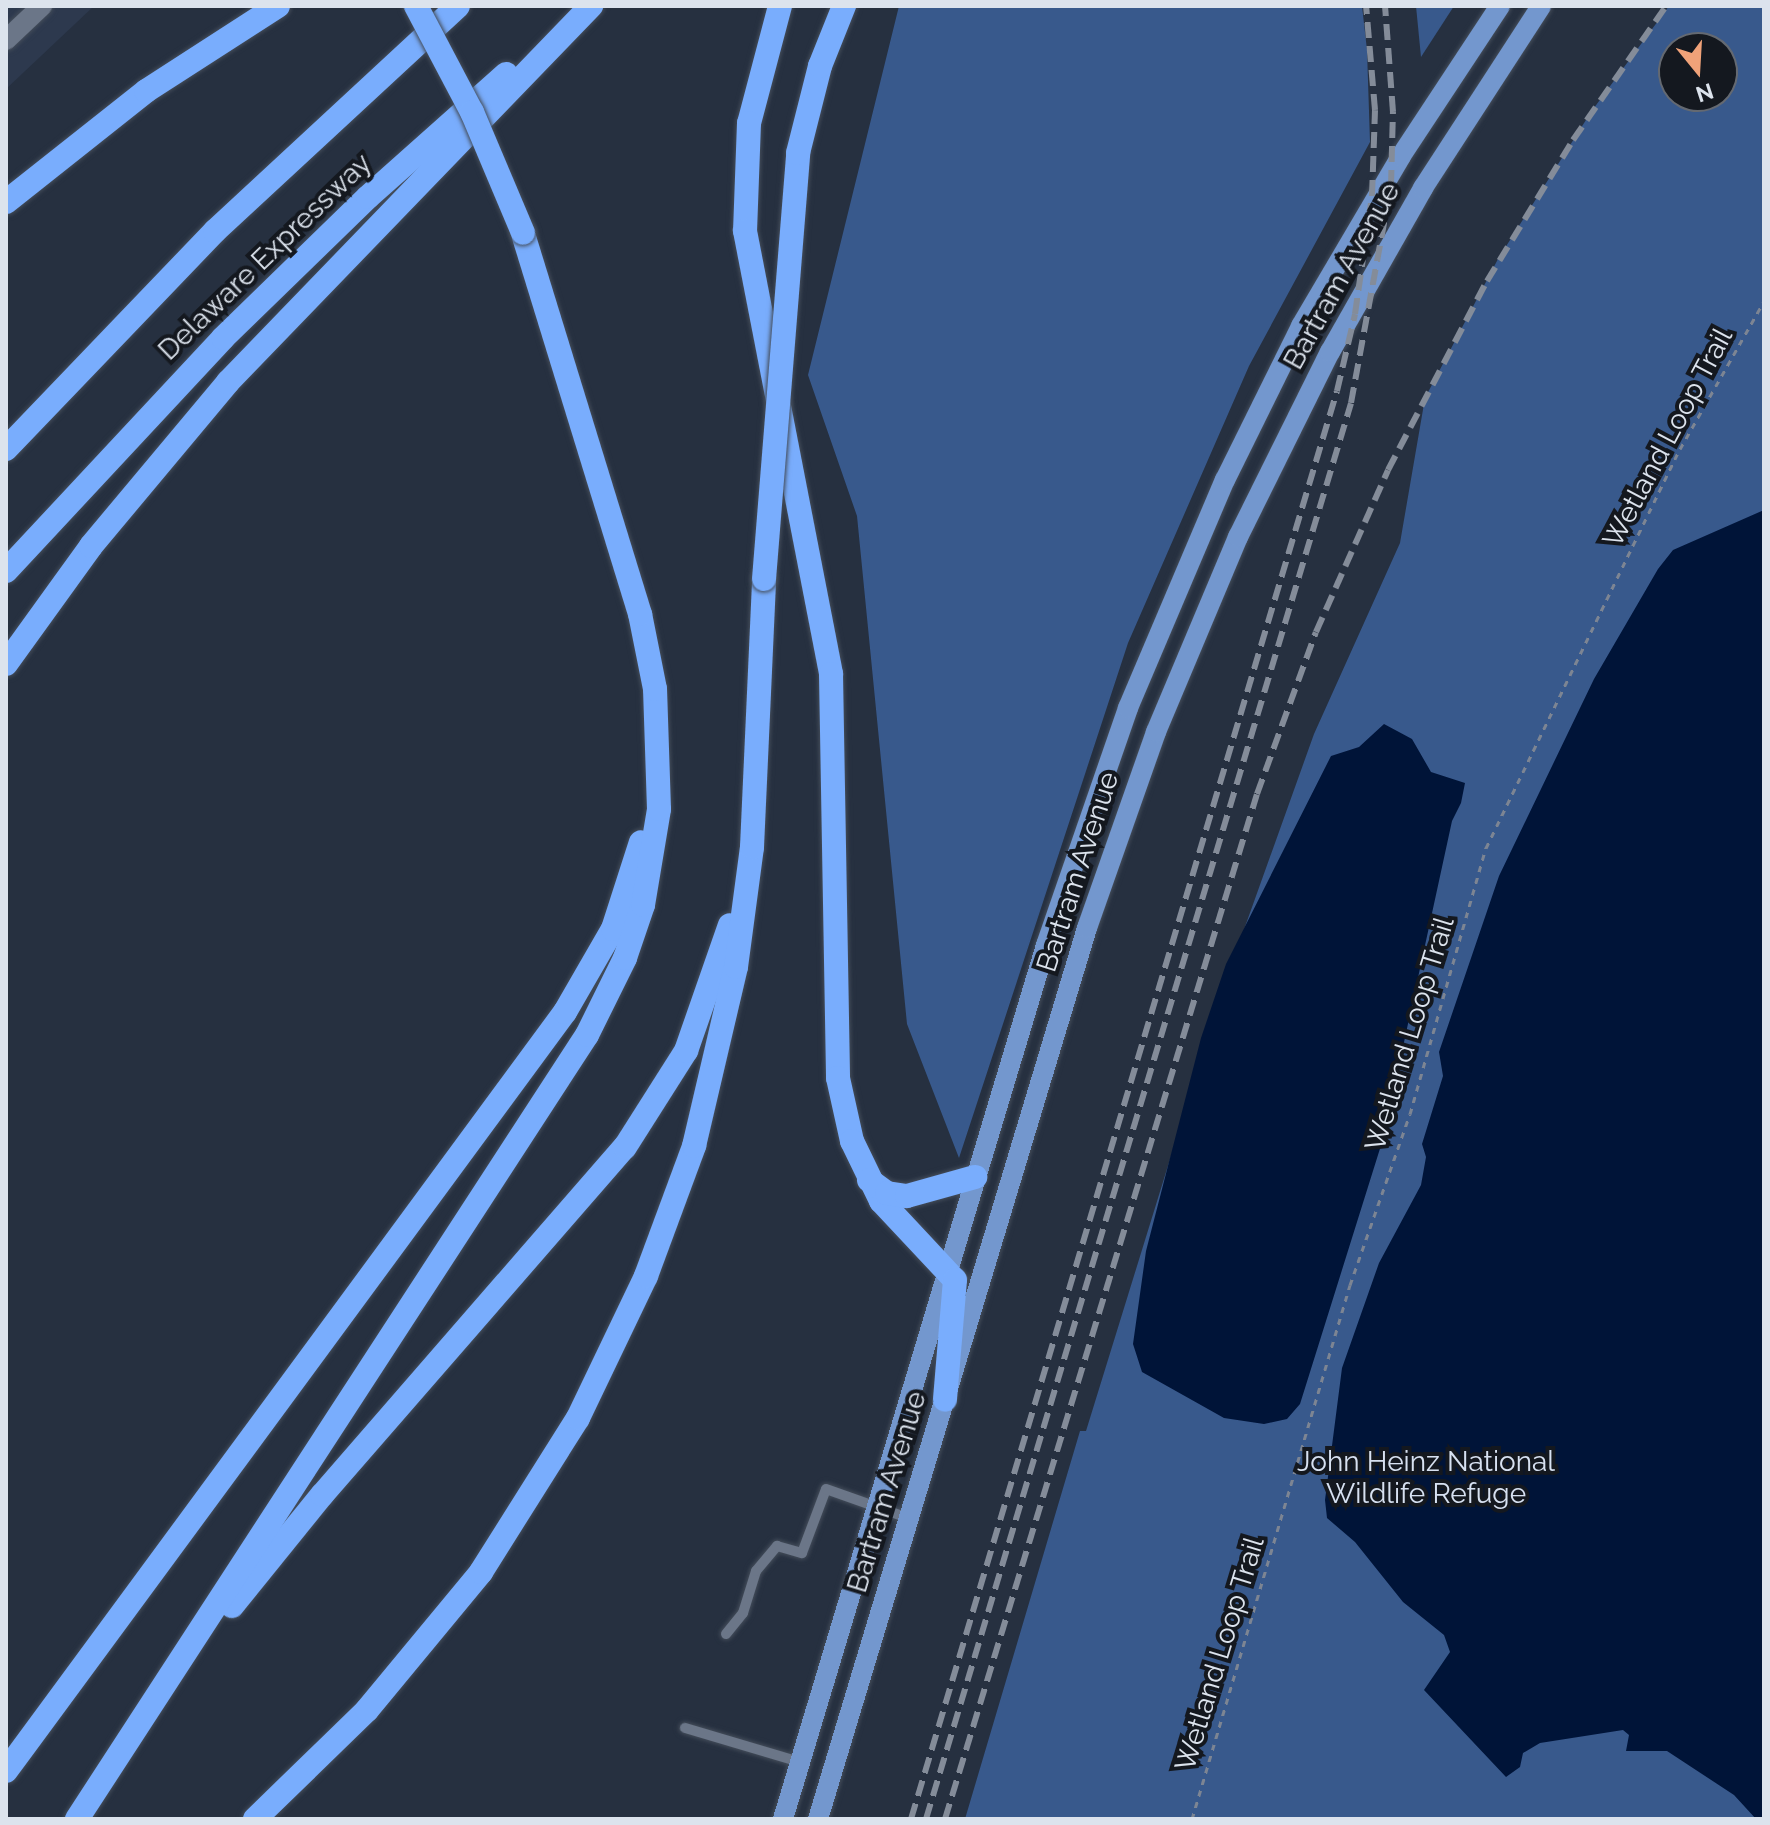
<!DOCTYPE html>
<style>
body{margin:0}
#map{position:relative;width:1770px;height:1825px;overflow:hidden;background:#263040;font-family:Raleway,sans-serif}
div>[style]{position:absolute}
.built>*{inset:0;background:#2d394e}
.green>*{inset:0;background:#38598c}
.water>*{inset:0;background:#001438}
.path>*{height:3px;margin-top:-1.5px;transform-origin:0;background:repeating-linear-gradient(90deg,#7d8593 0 6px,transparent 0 12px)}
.roads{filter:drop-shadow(0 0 2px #444d5a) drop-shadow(0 0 2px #444d5a)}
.lane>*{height:10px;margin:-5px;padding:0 5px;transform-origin:5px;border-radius:5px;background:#6b7688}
.secondary>*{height:20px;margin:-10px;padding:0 10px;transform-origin:10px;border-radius:10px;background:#6b7688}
.primary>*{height:20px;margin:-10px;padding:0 10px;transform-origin:10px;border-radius:10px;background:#7397ce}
.highway>*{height:24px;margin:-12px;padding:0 12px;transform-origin:12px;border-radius:12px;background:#79adfd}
.rail>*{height:6px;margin-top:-3px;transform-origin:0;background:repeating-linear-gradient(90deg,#848c99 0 16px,transparent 0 24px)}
.bridges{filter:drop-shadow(0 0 2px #444d5a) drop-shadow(0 0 2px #444d5a)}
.highway-bridge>*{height:24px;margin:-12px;padding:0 12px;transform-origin:12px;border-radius:12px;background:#79adfd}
span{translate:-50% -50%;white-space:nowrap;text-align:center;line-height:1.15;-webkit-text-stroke:8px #14181f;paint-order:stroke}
.street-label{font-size:28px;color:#dce3ed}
.park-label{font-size:28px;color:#d7e1f1}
.frame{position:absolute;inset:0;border:8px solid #dce3ed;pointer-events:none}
.north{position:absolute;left:1658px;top:32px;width:80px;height:80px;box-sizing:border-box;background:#14181f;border:2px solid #646971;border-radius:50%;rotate:162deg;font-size:22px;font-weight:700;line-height:32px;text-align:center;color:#dce3ed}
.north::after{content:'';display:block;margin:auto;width:28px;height:36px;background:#f0a279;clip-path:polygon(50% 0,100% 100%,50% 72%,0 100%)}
</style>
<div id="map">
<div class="built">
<div style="clip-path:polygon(6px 6px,94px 6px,6px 89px)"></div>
</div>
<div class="green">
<div style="clip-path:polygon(899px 6px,1362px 6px,1367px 50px,1370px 142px,1249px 366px,1128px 643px,959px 1158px,907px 1024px,857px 516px,808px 375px)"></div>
<div style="clip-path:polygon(1416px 6px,1454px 6px,1421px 57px)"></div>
<div style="clip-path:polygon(evenodd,1669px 6px,1764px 6px,1764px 1819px,965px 1819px,1080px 1431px,1086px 1431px,1222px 991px,1314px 734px,1400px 543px,1425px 398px,1498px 259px,1591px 112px,1669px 6px,1674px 48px,1722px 48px,1722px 96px,1674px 96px,1674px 48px)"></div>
</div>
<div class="water">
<div style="clip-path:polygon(1764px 510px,1764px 1819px,1756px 1819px,1734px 1795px,1667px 1751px,1626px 1751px,1629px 1735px,1623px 1730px,1540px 1743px,1523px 1753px,1520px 1767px,1506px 1777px,1424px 1690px,1450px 1652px,1444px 1635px,1403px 1602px,1355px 1542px,1327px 1518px,1325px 1500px,1342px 1368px,1379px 1263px,1421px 1185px,1426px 1157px,1422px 1144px,1443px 1076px,1439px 1052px,1499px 876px,1594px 679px,1658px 569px,1673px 550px)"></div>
<div style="clip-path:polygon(1384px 724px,1412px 739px,1431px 772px,1465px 783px,1461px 803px,1452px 821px,1383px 1139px,1300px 1404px,1287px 1419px,1264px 1424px,1224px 1418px,1142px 1372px,1133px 1344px,1146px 1251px,1201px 1038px,1226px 964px,1331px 756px,1359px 747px)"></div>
</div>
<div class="path">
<div style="left:1192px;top:1819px;width:557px;rotate:-73.52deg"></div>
<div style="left:1350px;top:1285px;width:181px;rotate:-70.7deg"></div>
<div style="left:1410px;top:1114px;width:277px;rotate:-74.1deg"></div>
<div style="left:1486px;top:848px;width:444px;rotate:-64.1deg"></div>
<div style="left:1680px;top:449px;width:170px;rotate:-60.4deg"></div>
</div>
<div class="roads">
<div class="lane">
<div style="left:726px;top:1634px;width:27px;rotate:-51deg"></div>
<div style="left:743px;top:1613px;width:44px;rotate:-72.8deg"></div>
<div style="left:756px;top:1571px;width:33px;rotate:-50deg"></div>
<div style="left:777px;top:1546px;width:26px;rotate:16deg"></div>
<div style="left:802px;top:1553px;width:68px;rotate:-69.4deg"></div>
<div style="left:826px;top:1489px;width:87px;rotate:19.5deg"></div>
<div style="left:685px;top:1728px;width:120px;rotate:16.5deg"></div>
</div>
<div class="secondary">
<div style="left:6px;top:40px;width:50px;rotate:-43.4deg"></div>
</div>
<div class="primary">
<div style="left:783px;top:1819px;width:913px;rotate:-73.25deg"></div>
<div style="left:1046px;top:945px;width:251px;rotate:-70.9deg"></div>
<div style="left:1128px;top:708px;width:248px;rotate:-67deg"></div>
<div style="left:1225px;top:480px;width:172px;rotate:-63.7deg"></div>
<div style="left:1301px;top:326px;width:197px;rotate:-59.5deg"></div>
<div style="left:1401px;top:156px;width:180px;rotate:-56.6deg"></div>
<div style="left:818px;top:1819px;width:931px;rotate:-73.2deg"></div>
<div style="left:1087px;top:928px;width:208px;rotate:-70.6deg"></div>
<div style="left:1156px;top:732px;width:212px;rotate:-67.2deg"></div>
<div style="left:1238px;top:537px;width:207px;rotate:-63.6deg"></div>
<div style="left:1330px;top:352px;width:189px;rotate:-60.4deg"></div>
<div style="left:1423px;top:188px;width:217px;rotate:-57deg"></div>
</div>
<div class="highway">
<div style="left:780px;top:6px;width:121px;rotate:104.8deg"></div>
<div style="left:749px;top:123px;width:108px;rotate:92.1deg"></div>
<div style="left:745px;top:231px;width:451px;rotate:79deg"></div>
<div style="left:831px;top:674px;width:404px;rotate:89deg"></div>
<div style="left:838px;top:1078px;width:65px;rotate:77.5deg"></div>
<div style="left:852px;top:1141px;width:67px;rotate:64.2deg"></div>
<div style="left:881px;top:1201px;width:108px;rotate:46.9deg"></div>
<div style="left:955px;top:1280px;width:120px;rotate:94.8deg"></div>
<div style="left:6px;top:202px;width:179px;rotate:-38.4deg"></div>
<div style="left:146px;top:91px;width:157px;rotate:-32.8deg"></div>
<div style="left:6px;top:449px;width:302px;rotate:-46.2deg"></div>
<div style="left:215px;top:231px;width:331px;rotate:-42.8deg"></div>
<div style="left:6px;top:571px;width:318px;rotate:-47deg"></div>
<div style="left:223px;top:338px;width:202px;rotate:-44.2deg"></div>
<div style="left:368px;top:197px;width:185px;rotate:-41.7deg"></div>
<div style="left:6px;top:664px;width:145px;rotate:-54.2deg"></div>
<div style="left:91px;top:546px;width:214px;rotate:-50.1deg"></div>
<div style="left:228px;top:382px;width:523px;rotate:-46.01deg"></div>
<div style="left:869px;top:1180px;width:22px;rotate:36deg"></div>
<div style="left:887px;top:1193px;width:20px;rotate:9deg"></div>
<div style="left:907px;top:1196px;width:71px;rotate:-15.6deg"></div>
<div style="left:232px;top:1606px;width:143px;rotate:-51deg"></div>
<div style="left:322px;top:1495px;width:461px;rotate:-49deg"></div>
<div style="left:625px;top:1147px;width:114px;rotate:-57.6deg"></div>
<div style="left:686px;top:1051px;width:133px;rotate:-70.8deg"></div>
<div style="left:6px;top:1771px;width:943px;rotate:-53.63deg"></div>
<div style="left:565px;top:1012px;width:96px;rotate:-60deg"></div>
<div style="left:613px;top:929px;width:91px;rotate:-72.2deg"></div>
<div style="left:77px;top:1819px;width:935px;rotate:-56.96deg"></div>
<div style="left:587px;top:1035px;width:86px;rotate:-63.7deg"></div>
<div style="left:625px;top:958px;width:56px;rotate:-71.2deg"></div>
<div style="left:643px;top:905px;width:97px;rotate:-80.5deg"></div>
<div style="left:659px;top:809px;width:120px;rotate:-91.9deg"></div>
<div style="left:655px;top:689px;width:76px;rotate:-101.3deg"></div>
<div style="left:640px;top:614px;width:399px;rotate:-107.1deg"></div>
<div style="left:255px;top:1819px;width:156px;rotate:-44.2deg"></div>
<div style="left:367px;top:1710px;width:179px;rotate:-50.4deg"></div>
<div style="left:481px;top:1572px;width:182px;rotate:-57.8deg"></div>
<div style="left:578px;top:1418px;width:157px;rotate:-64.4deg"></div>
<div style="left:646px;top:1276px;width:139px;rotate:-69.7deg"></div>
<div style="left:694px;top:1146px;width:184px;rotate:-76.8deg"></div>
<div style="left:736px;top:967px;width:121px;rotate:-82.4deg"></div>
<div style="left:752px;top:847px;width:268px;rotate:-87.4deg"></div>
</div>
</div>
<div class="rail">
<div style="left:911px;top:1819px;width:1490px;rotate:-73.39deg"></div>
<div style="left:1337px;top:391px;width:79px;rotate:-76.8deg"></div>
<div style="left:1355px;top:314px;width:119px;rotate:-81.8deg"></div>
<div style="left:1372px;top:196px;width:86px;rotate:-88deg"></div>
<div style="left:1375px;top:110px;width:104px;rotate:-94.9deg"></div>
<div style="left:926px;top:1819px;width:1478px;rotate:-73.29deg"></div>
<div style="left:1351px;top:403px;width:221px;rotate:-79.6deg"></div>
<div style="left:1391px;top:186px;width:74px;rotate:-88.5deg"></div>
<div style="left:1393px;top:112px;width:106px;rotate:-94.3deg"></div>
<div style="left:945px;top:1819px;width:1071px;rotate:-73.07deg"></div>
<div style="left:1257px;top:794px;width:172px;rotate:-70deg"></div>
<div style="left:1316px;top:632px;width:177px;rotate:-66deg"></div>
<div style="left:1388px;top:470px;width:213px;rotate:-62.4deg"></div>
<div style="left:1487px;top:281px;width:165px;rotate:-58.6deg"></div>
<div style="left:1573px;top:140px;width:163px;rotate:-55.2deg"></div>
</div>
<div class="bridges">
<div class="highway-bridge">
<div style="left:416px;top:6px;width:120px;rotate:62.2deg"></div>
<div style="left:472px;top:112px;width:131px;rotate:67.1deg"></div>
<div style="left:764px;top:579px;width:427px;rotate:-85.4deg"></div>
<div style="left:798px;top:153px;width:90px;rotate:-75.8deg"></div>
<div style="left:820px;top:66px;width:65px;rotate:-68.2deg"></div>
</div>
</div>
<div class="street-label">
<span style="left:265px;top:257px;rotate:-44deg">Delaware Expressway</span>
<span style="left:1342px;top:276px;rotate:-61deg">Bartram Avenue</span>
<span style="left:1668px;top:438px;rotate:-62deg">Wetland Loop Trail</span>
<span style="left:1078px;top:872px;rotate:-72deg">Bartram Avenue</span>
<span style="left:1410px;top:1034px;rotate:-73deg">Wetland Loop Trail</span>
<span style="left:887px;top:1492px;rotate:-73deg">Bartram Avenue</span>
<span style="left:1220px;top:1654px;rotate:-73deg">Wetland Loop Trail</span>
</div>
<div class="park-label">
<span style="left:1426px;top:1478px">John Heinz National<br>Wildlife Refuge</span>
</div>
<div class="frame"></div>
<div class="north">N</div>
</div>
